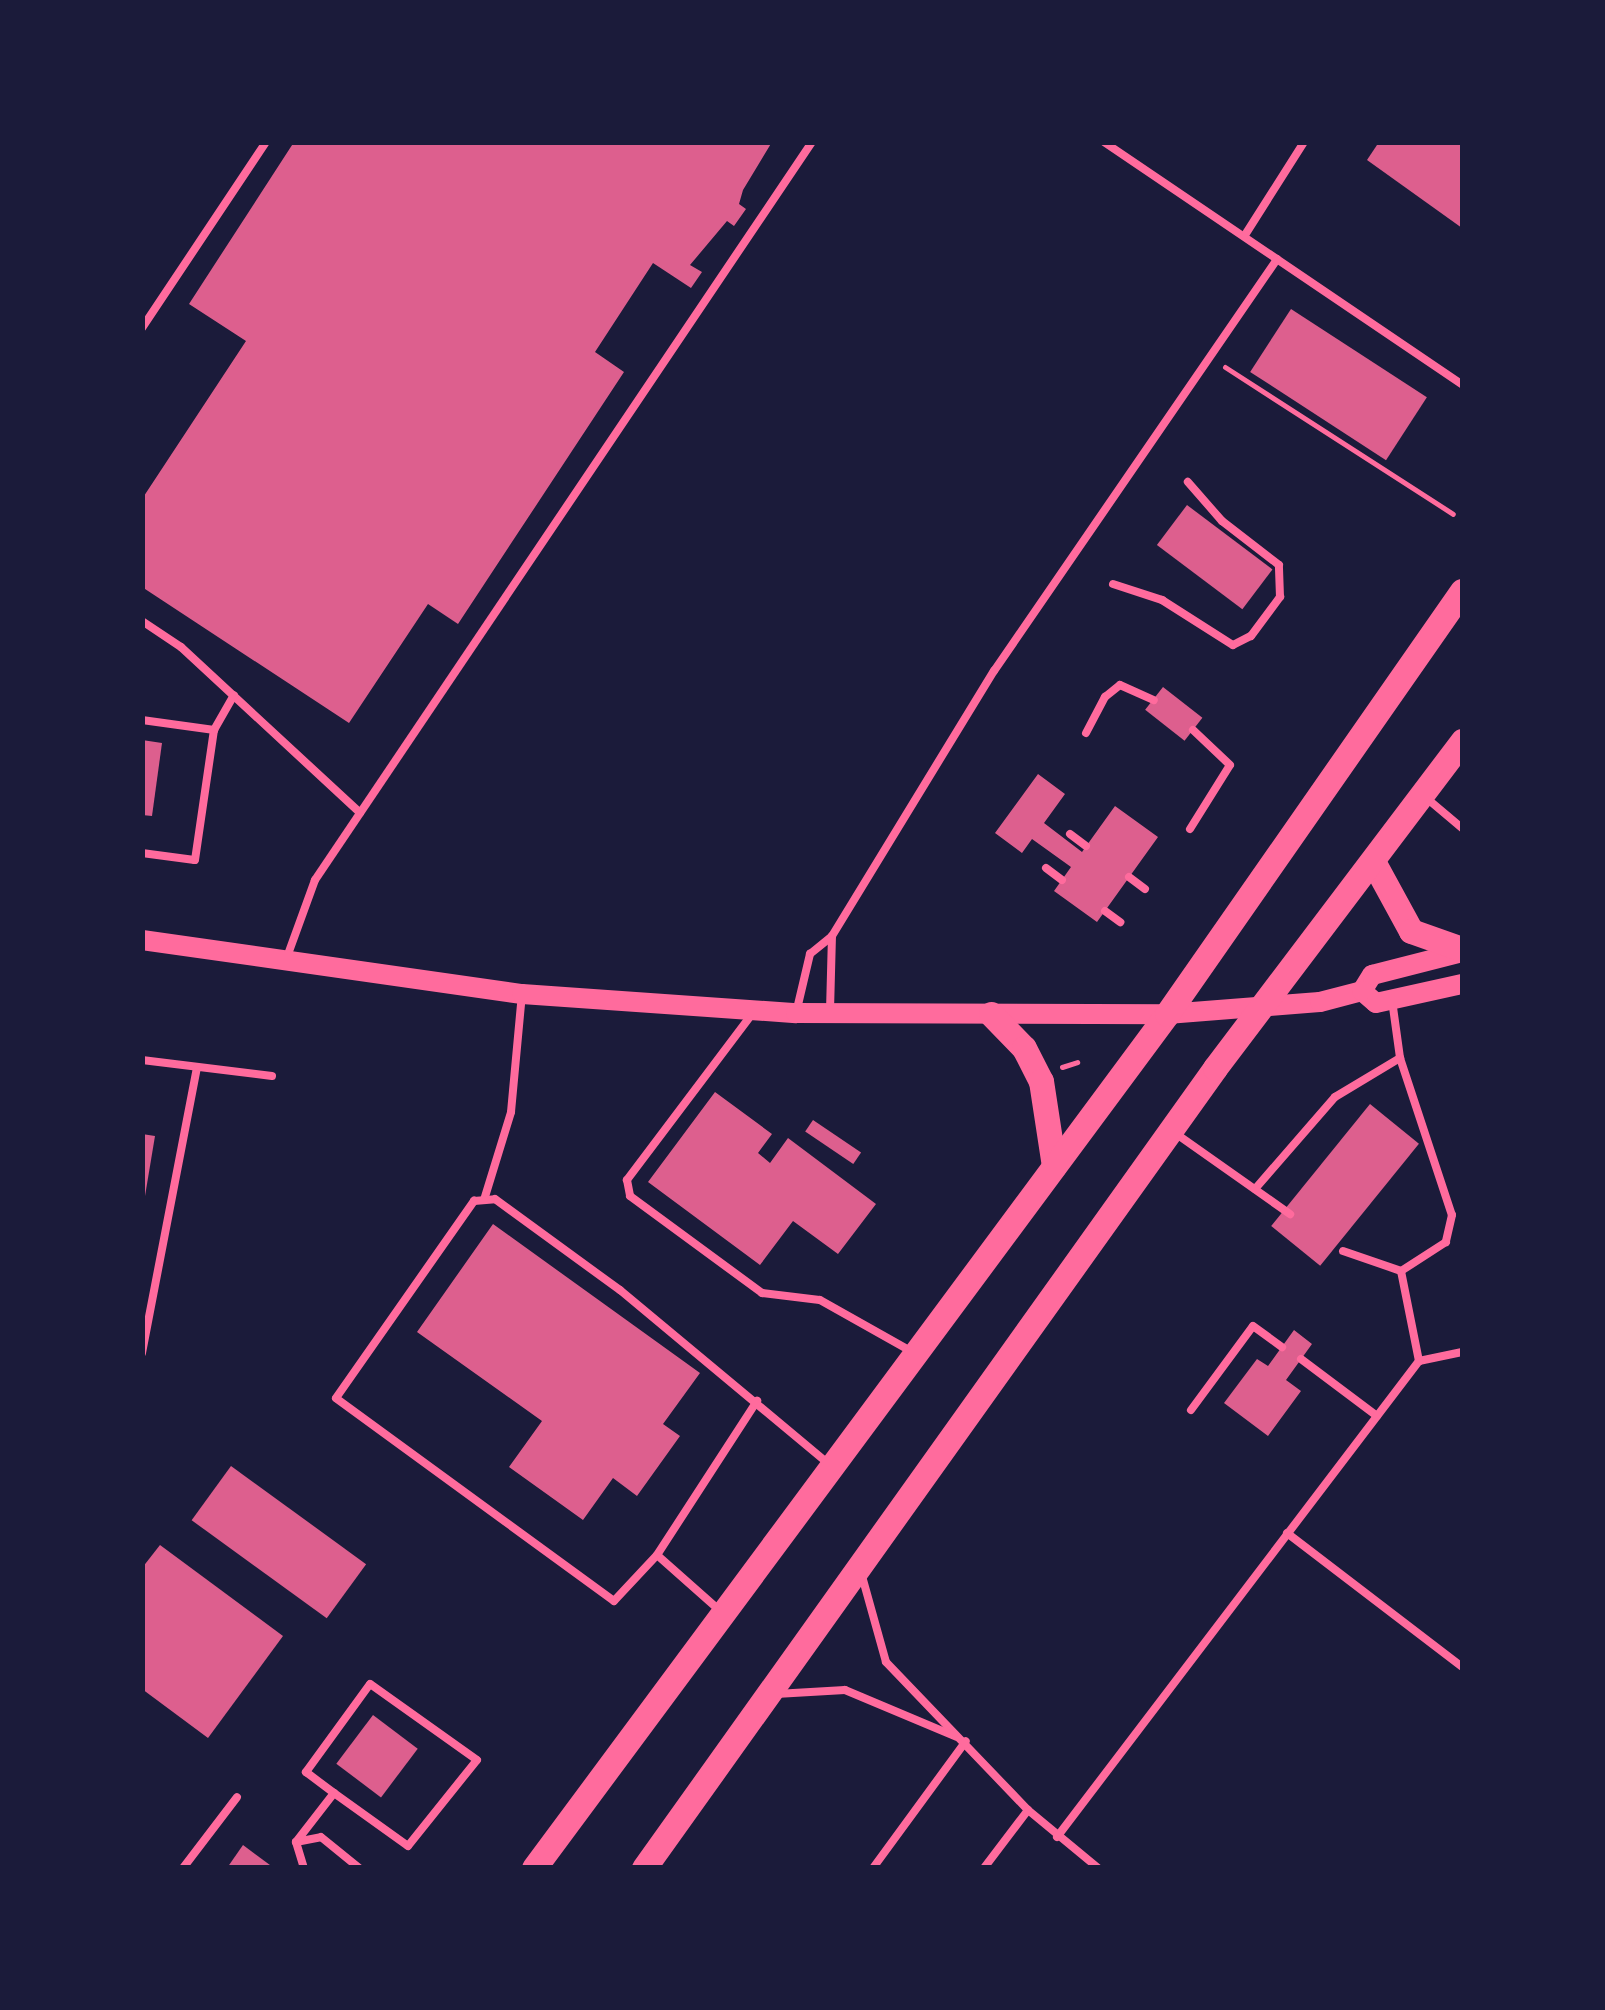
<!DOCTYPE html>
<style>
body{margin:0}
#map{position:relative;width:1605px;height:2010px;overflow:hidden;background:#1b1b3a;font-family:Rubik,sans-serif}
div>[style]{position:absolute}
.building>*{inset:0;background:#dd5f8e;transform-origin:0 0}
.path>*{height:5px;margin:-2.5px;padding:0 2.5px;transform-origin:2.5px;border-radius:2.5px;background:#ff6b9d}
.service>*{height:8px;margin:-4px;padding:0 4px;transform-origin:4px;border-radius:4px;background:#ff6b9d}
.secondary>*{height:20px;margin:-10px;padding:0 10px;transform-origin:10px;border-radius:10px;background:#ff6b9d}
.primary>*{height:25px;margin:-12.5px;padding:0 12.5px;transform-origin:12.5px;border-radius:12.5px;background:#ff6b9d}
span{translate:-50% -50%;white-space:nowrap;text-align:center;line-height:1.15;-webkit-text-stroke:8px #1b1b3a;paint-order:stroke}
.frame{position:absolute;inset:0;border:145px solid #1b1b3a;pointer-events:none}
</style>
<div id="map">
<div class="building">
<div style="clip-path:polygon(294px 142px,772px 142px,743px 190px,739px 204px,746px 209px,734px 226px,727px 221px,690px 265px,702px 272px,691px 288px,653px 263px,595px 352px,624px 372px,458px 624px,428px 604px,349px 723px,142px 587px,142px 499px,246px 341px,189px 304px)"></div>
<div style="clip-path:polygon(1379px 142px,1462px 142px,1462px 228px,1367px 160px)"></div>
<div style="left:1291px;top:309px;width:162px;height:75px;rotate:33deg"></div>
<div style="left:1187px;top:505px;width:107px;height:50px;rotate:37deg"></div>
<div style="left:1163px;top:687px;width:50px;height:29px;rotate:38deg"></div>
<div style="clip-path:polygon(142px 740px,162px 743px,152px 816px,142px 815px)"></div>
<div style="clip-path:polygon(1038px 774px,1065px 794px,1044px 823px,1082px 852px,1115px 806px,1158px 837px,1097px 922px,1054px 891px,1071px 867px,1032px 839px,1022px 853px,995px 833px)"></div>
<div style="clip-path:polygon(715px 1092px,772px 1134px,758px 1153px,770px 1163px,788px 1138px,876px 1204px,838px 1254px,793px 1221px,760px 1265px,648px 1182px)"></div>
<div style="left:1370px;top:1104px;width:63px;height:157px;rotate:39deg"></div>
<div style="left:813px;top:1120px;width:58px;height:14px;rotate:34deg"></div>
<div style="clip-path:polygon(142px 1134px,155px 1136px,145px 1196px,142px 1196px)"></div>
<div style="clip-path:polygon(493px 1224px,700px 1373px,663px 1424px,680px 1436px,637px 1496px,613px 1478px,583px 1520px,509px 1467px,542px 1421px,417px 1332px)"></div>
<div style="clip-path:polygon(1294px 1330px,1312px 1344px,1286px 1380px,1301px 1391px,1268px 1436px,1224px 1403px,1257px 1359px,1268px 1366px)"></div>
<div style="left:231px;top:1466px;width:167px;height:67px;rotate:36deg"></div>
<div style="clip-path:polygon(160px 1545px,283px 1636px,208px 1738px,142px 1689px,142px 1568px)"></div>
<div style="left:373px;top:1715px;width:56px;height:61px;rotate:37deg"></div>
<div style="clip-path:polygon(243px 1845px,274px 1868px,227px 1868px)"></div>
</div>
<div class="path">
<div style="left:1225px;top:367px;width:271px;rotate:32.8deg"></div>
<div style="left:1062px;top:1067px;width:16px;rotate:-18deg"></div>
</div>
<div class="service">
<div style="left:1104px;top:142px;width:432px;rotate:34.1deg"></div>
<div style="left:1245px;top:235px;width:110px;rotate:-57.6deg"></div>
<div style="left:142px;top:328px;width:224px;rotate:-56.3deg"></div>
<div style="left:1113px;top:584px;width:52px;rotate:18.1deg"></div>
<div style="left:1162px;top:600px;width:84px;rotate:32.4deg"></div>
<div style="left:1233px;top:645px;width:20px;rotate:-27deg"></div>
<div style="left:1251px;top:636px;width:49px;rotate:-53.4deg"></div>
<div style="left:1280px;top:597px;width:32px;rotate:-92deg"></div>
<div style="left:1279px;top:565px;width:72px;rotate:-142.3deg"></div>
<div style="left:1222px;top:521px;width:52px;rotate:-131.1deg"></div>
<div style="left:142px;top:621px;width:47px;rotate:33.7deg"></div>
<div style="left:181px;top:647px;width:244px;rotate:42.8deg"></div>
<div style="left:142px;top:720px;width:73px;rotate:7.9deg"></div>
<div style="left:214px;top:730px;width:40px;rotate:-60.3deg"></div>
<div style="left:1086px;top:733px;width:41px;rotate:-62.2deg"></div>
<div style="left:1105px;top:697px;width:19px;rotate:-39deg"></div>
<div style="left:1120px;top:685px;width:37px;rotate:24deg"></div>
<div style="left:1424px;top:796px;width:50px;rotate:40.1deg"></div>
<div style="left:1190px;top:829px;width:75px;rotate:-58deg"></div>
<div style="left:1230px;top:765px;width:51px;rotate:-136.6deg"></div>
<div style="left:1070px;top:834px;width:20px;rotate:37deg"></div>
<div style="left:142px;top:853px;width:53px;rotate:7.5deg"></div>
<div style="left:195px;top:860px;width:131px;rotate:-81.7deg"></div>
<div style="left:1046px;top:868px;width:20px;rotate:37deg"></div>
<div style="left:1129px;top:877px;width:20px;rotate:37deg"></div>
<div style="left:1105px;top:911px;width:19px;rotate:36deg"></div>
<div style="left:287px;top:957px;width:82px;rotate:-70deg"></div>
<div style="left:315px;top:880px;width:890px;rotate:-56.04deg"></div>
<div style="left:1392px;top:1000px;width:59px;rotate:82.1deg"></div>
<div style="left:1400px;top:1058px;width:165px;rotate:71.7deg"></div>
<div style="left:1452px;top:1215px;width:28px;rotate:103deg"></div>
<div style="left:1446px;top:1242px;width:54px;rotate:147.2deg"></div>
<div style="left:797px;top:1009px;width:57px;rotate:-76.7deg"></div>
<div style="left:810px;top:954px;width:28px;rotate:-39deg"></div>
<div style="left:832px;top:936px;width:311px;rotate:-58.6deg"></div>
<div style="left:994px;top:671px;width:500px;rotate:-55.5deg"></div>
<div style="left:830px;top:1011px;width:75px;rotate:-88.5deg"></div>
<div style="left:752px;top:1014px;width:208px;rotate:127deg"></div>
<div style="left:627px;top:1180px;width:16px;rotate:79deg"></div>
<div style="left:630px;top:1196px;width:164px;rotate:36.3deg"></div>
<div style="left:762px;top:1293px;width:58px;rotate:6.9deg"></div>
<div style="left:820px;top:1300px;width:104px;rotate:29.3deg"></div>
<div style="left:142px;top:1060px;width:131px;rotate:7deg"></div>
<div style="left:1175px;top:1133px;width:141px;rotate:35.2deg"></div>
<div style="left:1255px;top:1189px;width:122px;rotate:-49deg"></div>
<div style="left:1335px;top:1097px;width:76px;rotate:-31deg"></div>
<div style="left:484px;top:1200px;width:92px;rotate:-72.9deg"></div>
<div style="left:511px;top:1112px;width:119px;rotate:-84.7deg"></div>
<div style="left:1343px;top:1251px;width:61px;rotate:19deg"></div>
<div style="left:1401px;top:1271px;width:92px;rotate:78.7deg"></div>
<div style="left:142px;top:1353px;width:291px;rotate:-79.1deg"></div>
<div style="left:1301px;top:1359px;width:95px;rotate:36.9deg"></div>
<div style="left:1191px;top:1410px;width:104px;rotate:-53.6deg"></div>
<div style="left:1253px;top:1326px;width:36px;rotate:36deg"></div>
<div style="left:1287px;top:1533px;width:220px;rotate:37.4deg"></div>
<div style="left:657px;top:1555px;width:184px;rotate:-57deg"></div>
<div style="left:862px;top:1576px;width:89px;rotate:74.4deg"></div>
<div style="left:886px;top:1662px;width:205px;rotate:46.2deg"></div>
<div style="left:1028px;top:1810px;width:91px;rotate:39.6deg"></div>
<div style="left:718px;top:1609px;width:81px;rotate:-138.5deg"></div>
<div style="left:657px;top:1555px;width:63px;rotate:133.1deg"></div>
<div style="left:614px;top:1601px;width:344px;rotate:-143.9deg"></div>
<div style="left:336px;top:1398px;width:241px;rotate:-55deg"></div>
<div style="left:474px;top:1201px;width:21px;rotate:-5deg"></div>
<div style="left:495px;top:1199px;width:155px;rotate:36.1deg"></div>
<div style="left:620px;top:1290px;width:271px;rotate:39.8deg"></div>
<div style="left:776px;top:1694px;width:69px;rotate:-3.3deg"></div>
<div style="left:845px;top:1690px;width:121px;rotate:22.8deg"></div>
<div style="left:1057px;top:1837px;width:598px;rotate:-52.75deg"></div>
<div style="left:1419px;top:1361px;width:44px;rotate:-11.8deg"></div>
<div style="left:296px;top:1842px;width:62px;rotate:-52.2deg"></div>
<div style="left:334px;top:1793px;width:91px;rotate:35.6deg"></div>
<div style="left:408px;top:1846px;width:110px;rotate:-51.3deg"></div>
<div style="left:477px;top:1760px;width:131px;rotate:-144.6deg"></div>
<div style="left:370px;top:1684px;width:109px;rotate:126deg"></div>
<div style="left:306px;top:1772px;width:35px;rotate:37deg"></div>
<div style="left:296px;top:1842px;width:25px;rotate:-11deg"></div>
<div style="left:321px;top:1837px;width:49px;rotate:39.2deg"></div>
<div style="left:296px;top:1842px;width:27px;rotate:73deg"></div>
<div style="left:183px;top:1868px;width:89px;rotate:-52.7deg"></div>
<div style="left:873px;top:1868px;width:157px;rotate:-53.8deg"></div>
<div style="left:984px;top:1868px;width:73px;rotate:-52.8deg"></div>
</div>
<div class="secondary">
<div style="left:142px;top:940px;width:384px;rotate:8.1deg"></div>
<div style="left:522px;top:994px;width:275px;rotate:4deg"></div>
<div style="left:796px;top:1013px;width:371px;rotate:0.2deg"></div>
<div style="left:1167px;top:1014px;width:153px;rotate:-4.5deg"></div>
<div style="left:1320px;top:1002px;width:43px;rotate:-14.7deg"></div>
<div style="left:1362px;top:991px;width:19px;rotate:-58deg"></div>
<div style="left:1372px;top:975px;width:93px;rotate:-14.3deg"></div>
<div style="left:1362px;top:991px;width:18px;rotate:41deg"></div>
<div style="left:1376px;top:1003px;width:88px;rotate:-12.5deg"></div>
</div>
<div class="primary">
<div style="left:1375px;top:865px;width:75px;rotate:61.4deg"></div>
<div style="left:1411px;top:931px;width:54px;rotate:19.4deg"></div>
<div style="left:991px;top:1014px;width:47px;rotate:45.9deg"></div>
<div style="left:1024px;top:1048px;width:37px;rotate:63deg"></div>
<div style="left:1041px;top:1081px;width:86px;rotate:81.3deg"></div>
<div style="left:534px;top:1868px;width:1063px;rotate:-53.45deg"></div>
<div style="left:1167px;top:1014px;width:516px;rotate:-55.11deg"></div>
<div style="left:644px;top:1868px;width:983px;rotate:-54.48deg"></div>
<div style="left:1215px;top:1068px;width:410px;rotate:-52.9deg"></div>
</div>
<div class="frame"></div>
</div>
